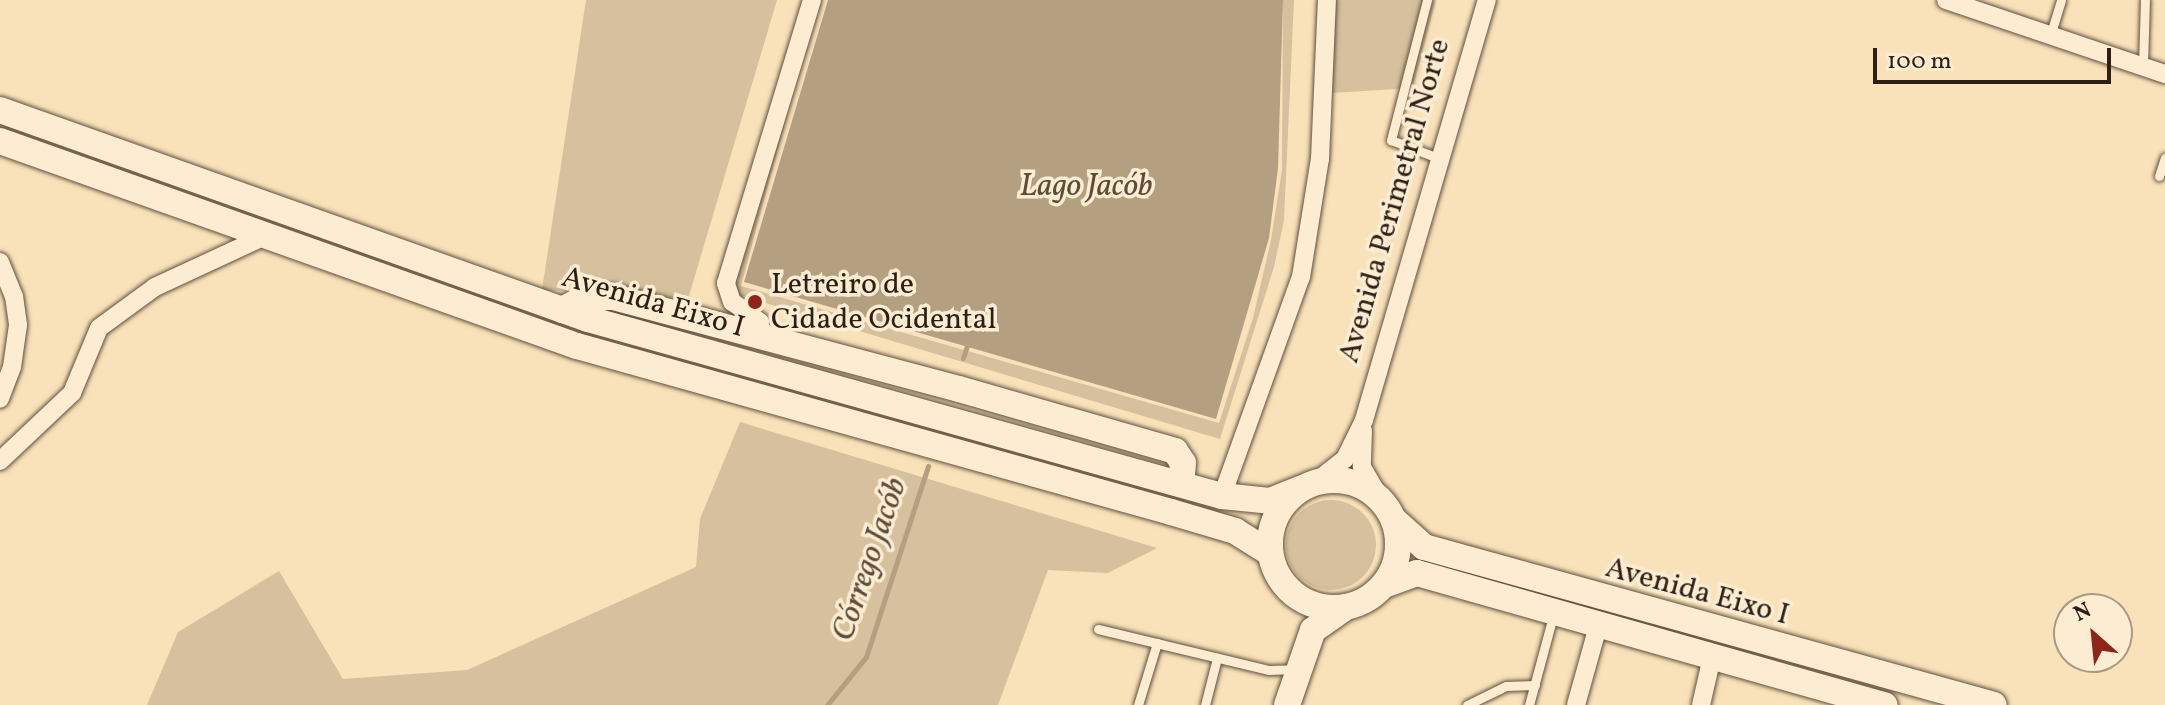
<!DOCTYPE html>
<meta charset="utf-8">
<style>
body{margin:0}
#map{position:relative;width:2165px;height:705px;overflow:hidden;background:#f9e1b9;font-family:Vollkorn,serif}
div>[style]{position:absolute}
.green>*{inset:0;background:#d6c09d}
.round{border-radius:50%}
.water>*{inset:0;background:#b49f81}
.stream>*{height:5px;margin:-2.5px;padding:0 2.5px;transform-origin:2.5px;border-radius:2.5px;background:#b49f81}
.roads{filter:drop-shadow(0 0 2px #60503e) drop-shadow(0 0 2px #60503e)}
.lane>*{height:9px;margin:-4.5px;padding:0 4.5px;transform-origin:4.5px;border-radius:4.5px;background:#fbecd2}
.street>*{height:18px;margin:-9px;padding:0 9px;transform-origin:9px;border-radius:9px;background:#fbecd2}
.secondary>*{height:26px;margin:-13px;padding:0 13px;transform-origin:13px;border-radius:13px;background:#fbecd2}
.secondary>.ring{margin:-13px;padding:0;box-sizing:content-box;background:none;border:26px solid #fbecd2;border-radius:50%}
.dots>*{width:22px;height:22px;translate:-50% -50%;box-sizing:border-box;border:4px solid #fbecd2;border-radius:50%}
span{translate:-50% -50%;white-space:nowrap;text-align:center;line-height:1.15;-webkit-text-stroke:7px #fbecd2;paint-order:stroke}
.street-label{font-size:30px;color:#2d1f15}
.poi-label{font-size:30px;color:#2d1f15}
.left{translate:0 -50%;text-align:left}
.water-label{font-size:32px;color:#5c4c3b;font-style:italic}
.north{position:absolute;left:2053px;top:593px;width:80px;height:80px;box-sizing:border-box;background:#fbecd2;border:2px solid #a99a86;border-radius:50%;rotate:333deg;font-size:22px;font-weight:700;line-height:32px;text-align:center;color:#2d1f15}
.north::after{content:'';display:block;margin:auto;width:28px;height:36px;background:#8f2418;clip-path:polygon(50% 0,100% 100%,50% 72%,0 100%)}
.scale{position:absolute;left:1873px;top:48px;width:238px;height:36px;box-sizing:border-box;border:4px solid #2d1f15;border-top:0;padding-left:10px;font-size:24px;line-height:28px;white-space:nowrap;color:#2d1f15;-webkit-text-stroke:6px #fbecd2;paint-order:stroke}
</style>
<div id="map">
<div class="green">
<div style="clip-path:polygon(586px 0,777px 0,688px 299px,542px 290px)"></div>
<div style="clip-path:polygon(818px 0,741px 286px,1219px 423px,1253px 318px,1271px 240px,1282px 170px,1283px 0,1294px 0,1284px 220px,1274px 267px,1220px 439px,739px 295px,731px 286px)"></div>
<div style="clip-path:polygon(1333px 0,1436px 0,1413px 88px,1332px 93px)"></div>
<div style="clip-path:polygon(740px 422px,1157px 548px,1108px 573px,1048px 570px,998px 705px,147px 705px,178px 632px,279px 571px,343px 679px,467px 670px,696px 567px,700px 519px)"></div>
<div class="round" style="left:1286px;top:500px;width:90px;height:90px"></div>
</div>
<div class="water">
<div style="clip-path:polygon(828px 0,1283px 0,1278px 168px,1269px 238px,1216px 419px,744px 282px)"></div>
</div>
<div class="stream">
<div style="left:963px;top:358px;width:16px;rotate:-72deg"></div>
<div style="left:827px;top:705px;width:62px;rotate:-50.9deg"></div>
<div style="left:866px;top:657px;width:201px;rotate:-72deg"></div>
</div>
<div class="roads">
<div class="lane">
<div style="left:1427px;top:0;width:145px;rotate:104.4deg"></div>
<div style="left:1391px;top:140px;width:56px;rotate:21deg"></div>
<div style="left:2051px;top:33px;width:34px;rotate:-73deg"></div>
<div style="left:2143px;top:66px;width:66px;rotate:-88.3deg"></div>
<div style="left:2159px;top:176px;width:19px;rotate:-72deg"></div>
<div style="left:1098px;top:629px;width:176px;rotate:13.5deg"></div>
<div style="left:1269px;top:670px;width:25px;rotate:-2deg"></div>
<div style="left:1138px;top:705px;width:65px;rotate:-73deg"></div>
<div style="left:1205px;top:705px;width:49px;rotate:-75.7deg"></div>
<div style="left:1467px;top:705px;width:43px;rotate:-26deg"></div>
<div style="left:1506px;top:686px;width:29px;rotate:-2deg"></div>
<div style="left:1529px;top:705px;width:92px;rotate:-74.9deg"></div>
</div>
<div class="street">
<div style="left:1946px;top:0;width:231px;rotate:18.7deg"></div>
<div style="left:0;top:262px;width:37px;rotate:68deg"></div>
<div style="left:14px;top:296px;width:29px;rotate:82deg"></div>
<div style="left:18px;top:325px;width:42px;rotate:98.1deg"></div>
<div style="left:12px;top:367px;width:34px;rotate:111deg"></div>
<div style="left:762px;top:337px;width:15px;rotate:-98deg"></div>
<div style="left:760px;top:322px;width:34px;rotate:-144deg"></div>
<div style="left:732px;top:302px;width:20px;rotate:-108deg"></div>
<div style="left:726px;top:283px;width:296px;rotate:-73.1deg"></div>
<div style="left:1363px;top:431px;width:36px;rotate:92deg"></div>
<div style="left:1362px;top:467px;width:34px;rotate:60deg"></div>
<div style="left:0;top:461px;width:99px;rotate:-43.4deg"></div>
<div style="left:72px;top:393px;width:70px;rotate:-67.4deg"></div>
<div style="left:99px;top:328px;width:69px;rotate:-36.2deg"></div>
<div style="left:155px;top:287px;width:121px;rotate:-24.9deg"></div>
<div style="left:1314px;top:483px;width:39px;rotate:-38deg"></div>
<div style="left:1345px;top:459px;width:43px;rotate:-64deg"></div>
<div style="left:1364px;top:420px;width:438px;rotate:-73.7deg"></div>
<div style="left:1222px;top:496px;width:233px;rotate:-70.2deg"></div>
<div style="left:1301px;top:277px;width:120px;rotate:-80.9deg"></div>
<div style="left:1320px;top:159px;width:159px;rotate:-87.5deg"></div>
<div style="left:1576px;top:705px;width:82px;rotate:-74.4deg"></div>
<div style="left:1701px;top:705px;width:49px;rotate:-77.1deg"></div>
</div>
<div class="secondary">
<div style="left:0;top:110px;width:624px;rotate:19.57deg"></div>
<div style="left:588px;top:319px;width:658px;rotate:15.6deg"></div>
<div style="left:1222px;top:496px;width:48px;rotate:5.9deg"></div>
<div style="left:1270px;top:501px;width:32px;rotate:-22deg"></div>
<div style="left:0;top:141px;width:612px;rotate:19.56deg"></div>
<div style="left:577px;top:346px;width:617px;rotate:15.61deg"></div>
<div style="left:1171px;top:512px;width:67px;rotate:16.5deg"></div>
<div style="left:1235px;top:531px;width:41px;rotate:32.2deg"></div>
<div style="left:562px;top:310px;width:27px;rotate:-28deg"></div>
<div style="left:586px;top:297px;width:27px"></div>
<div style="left:613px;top:297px;width:358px;rotate:14.9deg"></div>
<div style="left:959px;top:389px;width:225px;rotate:16deg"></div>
<div style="left:1175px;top:451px;width:14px;rotate:56deg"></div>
<div style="left:1183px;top:463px;width:21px;rotate:95deg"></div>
<div class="ring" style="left:1270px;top:480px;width:102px;height:102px"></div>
<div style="left:1394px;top:520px;width:40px;rotate:42deg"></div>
<div style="left:1424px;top:547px;width:591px;rotate:15.49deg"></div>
<div style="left:1384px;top:585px;width:35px;rotate:-20deg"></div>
<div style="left:1417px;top:573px;width:486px;rotate:15.8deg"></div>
<div style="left:1287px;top:705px;width:79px;rotate:-70.9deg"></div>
<div style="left:1313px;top:630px;width:40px;rotate:-34.9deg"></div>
</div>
</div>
<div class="dots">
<div style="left:755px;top:302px;background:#8f2418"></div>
</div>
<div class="street-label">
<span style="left:1395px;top:201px;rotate:-74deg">Avenida Perimetral Norte</span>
<span style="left:653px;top:303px;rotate:16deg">Avenida Eixo I</span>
<span style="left:1697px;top:592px;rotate:15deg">Avenida Eixo I</span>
</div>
<div class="poi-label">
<span class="left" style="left:771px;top:302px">Letreiro de<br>Cidade Ocidental</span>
</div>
<div class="water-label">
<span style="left:1086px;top:187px">Lago Jacób</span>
<span style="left:871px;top:560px;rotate:-71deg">Córrego Jacób</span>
</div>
<div class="north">N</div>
<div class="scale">100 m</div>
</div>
